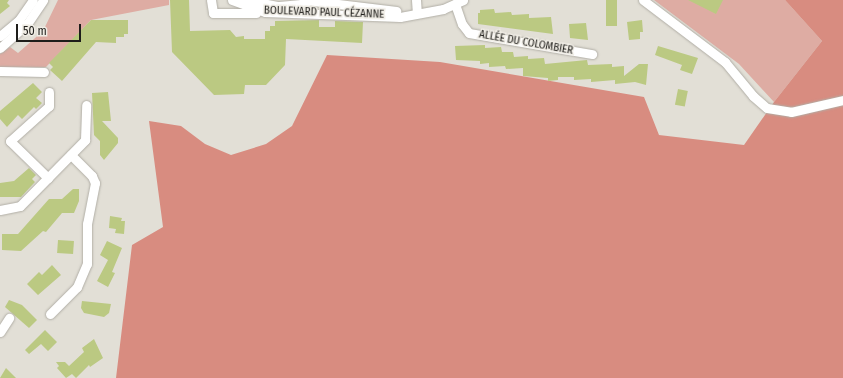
<!DOCTYPE html>
<meta charset="utf-8">
<style>
body{margin:0}
#map{position:relative;width:843px;height:378px;overflow:hidden;background:#e2dfd6;font-family:"Fira Sans Condensed",sans-serif}
div>[style]{position:absolute}
.green>*{inset:0;background:#deaca3}
.forest>*{inset:0;background:#d88c80}
.building>*{inset:0;background:#bbc982;transform-origin:0 0}
.roads{filter:drop-shadow(0 0 1px #b1aea6) drop-shadow(0 0 1px #b1aea6)}
.minor>*{height:9px;margin:-4.5px;padding:0 4.5px;transform-origin:4.5px;border-radius:4.5px;background:#fff}
span{translate:-50% -50%;white-space:nowrap;text-align:center;line-height:1.15;-webkit-text-stroke:3px #efece4;paint-order:stroke}
.street-label{font-size:11px;color:#1e1d1a}
.scale{position:absolute;left:16px;top:24px;width:65px;height:18px;box-sizing:border-box;border:2px solid #1e1d1a;border-top:0;padding-left:5px;font-size:12px;line-height:14px;white-space:nowrap;color:#1e1d1a;-webkit-text-stroke:3px #efece4;paint-order:stroke}
</style>
<div id="map">
<div class="green">
<div style="clip-path:polygon(58px 0,169px 0,169px 5px,91px 20px,46px 67px,0 69px,0 54px,10px 47px,18px 53px,43px 31px)"></div>
<div style="clip-path:polygon(654px 0,785px 0,822px 41px,774px 102px,739px 64px)"></div>
</div>
<div class="forest">
<div style="clip-path:polygon(785px 0,843px 0,843px 378px,116px 378px,132px 245px,163px 227px,149px 121px,181px 126px,205px 144px,231px 155px,266px 144px,292px 126px,327px 55px,440px 62px,644px 97px,659px 135px,744px 145px,774px 102px,822px 41px)"></div>
</div>
<div class="building">
<div style="clip-path:polygon(0 0,9px 0,7px 3px,10px 6px,0 14px)"></div>
<div style="clip-path:polygon(170px 0,189px 0,190px 31px,230px 30px,236px 37px,244px 36px,244px 39px,265px 39px,265px 31px,270px 31px,270px 26px,275px 26px,275px 21px,319px 20px,319px 27px,335px 27px,335px 21px,363px 22px,362px 43px,286px 39px,285px 65px,266px 85px,245px 85px,244px 94px,214px 95px,172px 52px)"></div>
<div style="left:606px;top:0;width:11px;height:26px"></div>
<div style="clip-path:polygon(688px 0,723px 0,716px 14px)"></div>
<div style="clip-path:polygon(494px 9px,495px 13px,511px 12px,512px 15px,529px 14px,529px 18px,551px 17px,553px 34px,478px 24px,478px 13px,480px 13px,480px 10px)"></div>
<div style="clip-path:polygon(91px 20px,128px 20px,128px 34px,124px 34px,124px 37px,116px 37px,116px 43px,96px 42px,62px 81px,50px 70px,53px 67px,49px 63px)"></div>
<div style="clip-path:polygon(642px 20px,643px 32px,640px 32px,640px 39px,629px 40px,627px 22px)"></div>
<div style="clip-path:polygon(586px 23px,588px 40px,570px 38px,569px 24px)"></div>
<div style="clip-path:polygon(485px 45px,485px 48px,501px 47px,502px 52px,513px 52px,514px 57px,528px 56px,528px 59px,544px 58px,545px 64px,587px 60px,588px 65px,612px 64px,612px 67px,624px 66px,624px 76px,639px 64px,648px 64px,646px 85px,635px 82px,615px 84px,615px 80px,591px 82px,591px 79px,574px 80px,574px 77px,558px 77px,558px 80px,548px 81px,548px 78px,523px 76px,523px 68px,506px 69px,505px 66px,489px 67px,489px 63px,480px 64px,480px 61px,456px 60px,455px 46px)"></div>
<div style="clip-path:polygon(658px 46px,698px 58px,692px 74px,680px 70px,682px 65px,655px 55px)"></div>
<div style="clip-path:polygon(33px 83px,42px 92px,36px 98px,42px 103px,36px 109px,34px 107px,22px 119px,18px 115px,7px 127px,0 119px,0 111px)"></div>
<div style="left:678px;top:89px;width:10px;height:16px;rotate:11deg"></div>
<div style="clip-path:polygon(108px 92px,111px 121px,102px 121px,118px 138px,118px 143px,104px 160px,100px 155px,100px 141px,94px 135px,92px 93px)"></div>
<div style="clip-path:polygon(29px 168px,36px 175px,32px 179px,35px 182px,21px 197px,0 197px,0 183px,14px 181px)"></div>
<div style="clip-path:polygon(73px 189px,79px 189px,79px 201px,74px 213px,62px 213px,46px 232px,43px 231px,21px 251px,2px 250px,2px 234px,18px 234px,49px 199px,62px 199px)"></div>
<div style="clip-path:polygon(110px 216px,122px 218px,121px 221px,125px 221px,124px 234px,115px 233px,116px 229px,109px 228px)"></div>
<div style="left:58px;top:240px;width:16px;height:13px;rotate:4deg"></div>
<div style="clip-path:polygon(107px 241px,122px 248px,112px 272px,115px 273px,108px 287px,97px 281px,108px 260px,100px 255px)"></div>
<div style="clip-path:polygon(52px 265px,61px 275px,38px 295px,27px 284px,39px 272px,42px 275px)"></div>
<div style="clip-path:polygon(9px 300px,22px 305px,37px 320px,29px 328px,5px 307px)"></div>
<div style="clip-path:polygon(82px 301px,111px 304px,109px 313px,104px 317px,84px 313px,81px 308px)"></div>
<div style="clip-path:polygon(45px 330px,57px 342px,48px 351px,41px 344px,29px 354px,25px 350px)"></div>
<div style="clip-path:polygon(94px 339px,103px 358px,90px 367px,89px 365px,76px 378px,72px 374px,66px 378px,57px 368px,59px 366px,56px 362px,65px 362px,69px 366px,84px 352px,82px 348px)"></div>
<div style="clip-path:polygon(6px 368px,16px 378px,0 378px)"></div>
</div>
<div class="roads">
<div class="minor">
<div style="left:211px;top:0;width:13px;rotate:81deg"></div>
<div style="left:213px;top:13px;width:43px"></div>
<div style="left:232px;top:0;width:35px;rotate:20deg"></div>
<div style="left:265px;top:12px;width:135px;rotate:2.1deg"></div>
<div style="left:400px;top:17px;width:44px;rotate:-10.5deg"></div>
<div style="left:443px;top:9px;width:22px;rotate:-24deg"></div>
<div style="left:247px;top:0;width:33px;rotate:11deg"></div>
<div style="left:279px;top:6px;width:22px;rotate:-5deg"></div>
<div style="left:301px;top:4px;width:10px;rotate:-24deg"></div>
<div style="left:305px;top:0;width:92px;rotate:6.9deg"></div>
<div style="left:416px;top:0;width:13px;rotate:86deg"></div>
<div style="left:643px;top:0;width:103px;rotate:37.1deg"></div>
<div style="left:725px;top:62px;width:44px;rotate:50.5deg"></div>
<div style="left:753px;top:96px;width:18px;rotate:41deg"></div>
<div style="left:767px;top:108px;width:24px;rotate:9deg"></div>
<div style="left:791px;top:112px;width:53px;rotate:-13deg"></div>
<div style="left:455px;top:4px;width:21px;rotate:71deg"></div>
<div style="left:462px;top:24px;width:11px;rotate:52deg"></div>
<div style="left:469px;top:33px;width:125px;rotate:9.7deg"></div>
<div style="left:0;top:36px;width:25px;rotate:-40deg"></div>
<div style="left:19px;top:20px;width:24px;rotate:-55deg"></div>
<div style="left:0;top:48px;width:36px;rotate:-42deg"></div>
<div style="left:27px;top:24px;width:29px;rotate:-56deg"></div>
<div style="left:0;top:71px;width:44px;rotate:1.3deg"></div>
<div style="left:48px;top:178px;width:53px;rotate:-135.8deg"></div>
<div style="left:10px;top:141px;width:52px;rotate:-41.9deg"></div>
<div style="left:49px;top:106px;width:14px;rotate:-90deg"></div>
<div style="left:0;top:210px;width:20px;rotate:-11deg"></div>
<div style="left:20px;top:206px;width:93px;rotate:-45.4deg"></div>
<div style="left:85px;top:140px;width:35px;rotate:-88deg"></div>
<div style="left:50px;top:314px;width:38px;rotate:-45deg"></div>
<div style="left:77px;top:287px;width:25px;rotate:-67deg"></div>
<div style="left:87px;top:264px;width:40px;rotate:-90deg"></div>
<div style="left:87px;top:224px;width:42px;rotate:-79deg"></div>
<div style="left:95px;top:183px;width:8px;rotate:-113deg"></div>
<div style="left:92px;top:176px;width:30px;rotate:-135deg"></div>
<div style="left:0;top:332px;width:17px;rotate:-57deg"></div>
</div>
</div>
<div class="street-label">
<span style="left:324px;top:13px;rotate:2deg">BOULEVARD PAUL CÉZANNE</span>
<span style="left:526px;top:43px;rotate:10deg">ALLÉE DU COLOMBIER</span>
</div>
<div class="scale">50 m</div>
</div>
